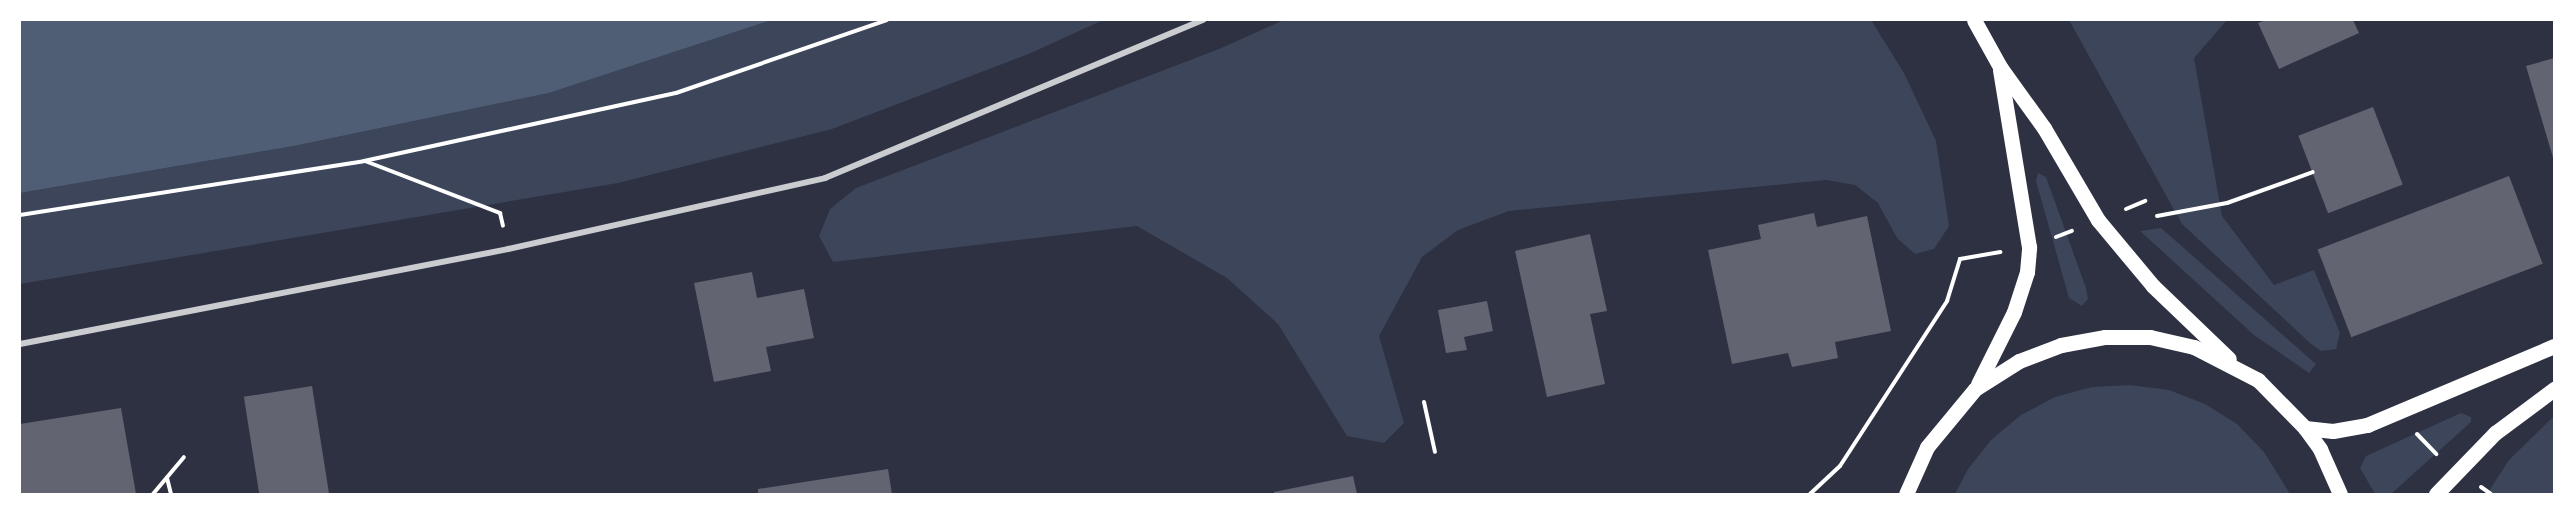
<!DOCTYPE html>
<style>
body{margin:0}
#map{position:relative;width:2574px;height:514px;overflow:hidden;background:#2d3142;font-family:Cabin,sans-serif}
div>[style]{position:absolute}
.green>*{inset:0;background:#3c4559}
.water>*{inset:0;background:#4f5d75}
.building>*{inset:0;background:#626471;transform-origin:0 0}
.path>*{height:4px;margin:-2px;padding:0 2px;transform-origin:2px;border-radius:2px;background:#fff}
.minor>*{height:6px;margin:-3px;padding:0 3px;transform-origin:3px;border-radius:3px;background:#caccd0}
.primary>*{height:15px;margin:-7.5px;padding:0 7.5px;transform-origin:7.5px;border-radius:7.5px;background:#fff}
span{translate:-50% -50%;white-space:nowrap;text-align:center;line-height:1.15;-webkit-text-stroke:4.5px #fff;paint-order:stroke}
.frame{position:absolute;inset:0;border:21px solid #fff;pointer-events:none}
</style>
<div id="map">
<div class="green">
<div style="clip-path:polygon(772px 20px,1103px 20px,1031px 53px,832px 129px,618px 183px,20px 284px,20px 193px,294px 146px,549px 93px)"></div>
<div style="clip-path:polygon(1284px 20px,1871px 20px,1904px 73px,1936px 141px,1949px 226px,1934px 249px,1915px 254px,1897px 238px,1878px 203px,1855px 185px,1826px 180px,1509px 211px,1458px 230px,1422px 257px,1379px 336px,1404px 423px,1384px 443px,1347px 436px,1278px 324px,1227px 278px,1137px 226px,833px 262px,819px 236px,830px 209px,856px 188px,1219px 49px)"></div>
<div style="clip-path:polygon(2069px 20px,2227px 20px,2194px 58px,2222px 216px,2274px 285px,2314px 270px,2340px 333px,2336px 349px,2321px 351px,2310px 343px,2182px 224px)"></div>
<div style="clip-path:polygon(2038px 173px,2046px 177px,2086px 288px,2088px 299px,2082px 306px,2069px 298px,2036px 181px)"></div>
<div style="clip-path:polygon(2161px 228px,2316px 364px,2309px 373px,2254px 335px,2140px 231px)"></div>
<div style="clip-path:polygon(2130px 385px,2169px 390px,2205px 404px,2237px 424px,2264px 452px,2290px 494px,1955px 494px,1968px 469px,1991px 440px,2021px 415px,2055px 397px,2092px 387px)"></div>
<div style="clip-path:polygon(2461px 413px,2471px 417px,2471px 422px,2391px 494px,2375px 494px,2360px 468px,2366px 456px)"></div>
<div style="clip-path:polygon(2554px 416px,2554px 494px,2487px 494px,2509px 460px)"></div>
</div>
<div class="water">
<div style="clip-path:polygon(20px 20px,772px 20px,549px 93px,294px 146px,20px 193px)"></div>
</div>
<div class="building">
<div style="clip-path:polygon(2266px 20px,2353px 20px,2359px 33px,2279px 69px,2258px 23px)"></div>
<div style="clip-path:polygon(2554px 58px,2554px 161px,2526px 66px)"></div>
<div style="left:2373px;top:107px;width:83px;height:80px;rotate:69deg"></div>
<div style="left:2509px;top:176px;width:94px;height:205px;rotate:69deg"></div>
<div style="clip-path:polygon(1814px 213px,1817px 227px,1867px 216px,1891px 331px,1835px 342px,1838px 358px,1792px 367px,1788px 353px,1732px 364px,1708px 250px,1761px 239px,1758px 225px)"></div>
<div style="clip-path:polygon(1590px 234px,1607px 311px,1590px 314px,1605px 384px,1547px 397px,1515px 251px)"></div>
<div style="clip-path:polygon(752px 272px,757px 298px,804px 289px,814px 338px,766px 347px,771px 371px,714px 382px,694px 283px)"></div>
<div style="clip-path:polygon(1487px 301px,1493px 331px,1464px 337px,1467px 350px,1446px 353px,1438px 310px)"></div>
<div style="left:312px;top:386px;width:109px;height:69px;rotate:81deg"></div>
<div style="clip-path:polygon(121px 408px,136px 494px,20px 494px,20px 424px)"></div>
<div style="clip-path:polygon(888px 469px,892px 494px,758px 494px,758px 489px)"></div>
<div style="clip-path:polygon(1353px 476px,1357px 494px,1274px 494px,1274px 492px)"></div>
</div>
<div class="path">
<div style="left:365px;top:161px;width:145px;rotate:21.1deg"></div>
<div style="left:500px;top:213px;width:13px;rotate:77deg"></div>
<div style="left:2126px;top:209px;width:21px;rotate:-23deg"></div>
<div style="left:20px;top:215px;width:348px;rotate:-8.9deg"></div>
<div style="left:364px;top:161px;width:319px;rotate:-12.3deg"></div>
<div style="left:676px;top:93px;width:223px;rotate:-19.1deg"></div>
<div style="left:2157px;top:216px;width:71px;rotate:-10.5deg"></div>
<div style="left:2227px;top:203px;width:91px;rotate:-19.8deg"></div>
<div style="left:2056px;top:237px;width:17px;rotate:-21deg"></div>
<div style="left:1424px;top:402px;width:51px;rotate:77.6deg"></div>
<div style="left:2417px;top:434px;width:28px;rotate:46deg"></div>
<div style="left:167px;top:478px;width:16px;rotate:76deg"></div>
<div style="left:2481px;top:487px;width:12px;rotate:35deg"></div>
<div style="left:153px;top:494px;width:48px;rotate:-50deg"></div>
<div style="left:1810px;top:494px;width:41px;rotate:-43deg"></div>
<div style="left:1840px;top:466px;width:197px;rotate:-57deg"></div>
<div style="left:1947px;top:301px;width:44px;rotate:-72.8deg"></div>
<div style="left:1960px;top:259px;width:41px;rotate:-9.9deg"></div>
</div>
<div class="minor">
<div style="left:20px;top:344px;width:497px;rotate:-11deg"></div>
<div style="left:508px;top:249px;width:325px;rotate:-12.6deg"></div>
<div style="left:825px;top:178px;width:410px;rotate:-22.7deg"></div>
</div>
<div class="primary">
<div style="left:1974px;top:20px;width:54px;rotate:61deg"></div>
<div style="left:2000px;top:67px;width:75px;rotate:54.2deg"></div>
<div style="left:2044px;top:128px;width:107px;rotate:59.6deg"></div>
<div style="left:2098px;top:220px;width:86px;rotate:50.2deg"></div>
<div style="left:2153px;top:286px;width:105px;rotate:43.8deg"></div>
<div style="left:1978px;top:384px;width:80px;rotate:-63.4deg"></div>
<div style="left:2014px;top:312px;width:42px;rotate:-72deg"></div>
<div style="left:2027px;top:272px;width:25px;rotate:-85deg"></div>
<div style="left:2029px;top:247px;width:179px;rotate:-99.3deg"></div>
<div style="left:2305px;top:428px;width:28px;rotate:6deg"></div>
<div style="left:2333px;top:431px;width:35px;rotate:-10deg"></div>
<div style="left:2367px;top:425px;width:203px;rotate:-22.9deg"></div>
<div style="left:1906px;top:494px;width:51px;rotate:-65.9deg"></div>
<div style="left:1927px;top:447px;width:75px;rotate:-50.4deg"></div>
<div style="left:1975px;top:389px;width:52px;rotate:-32.5deg"></div>
<div style="left:2019px;top:361px;width:45px;rotate:-20.9deg"></div>
<div style="left:2061px;top:345px;width:45px;rotate:-10.3deg"></div>
<div style="left:2105px;top:337px;width:45px"></div>
<div style="left:2150px;top:337px;width:45px;rotate:12.8deg"></div>
<div style="left:2194px;top:347px;width:72px;rotate:27.3deg"></div>
<div style="left:2258px;top:380px;width:67px;rotate:45.6deg"></div>
<div style="left:2305px;top:428px;width:26px;rotate:54deg"></div>
<div style="left:2320px;top:449px;width:49px;rotate:66deg"></div>
<div style="left:2436px;top:494px;width:85px;rotate:-46deg"></div>
<div style="left:2495px;top:433px;width:74px;rotate:-36.7deg"></div>
</div>
<div class="frame"></div>
</div>
